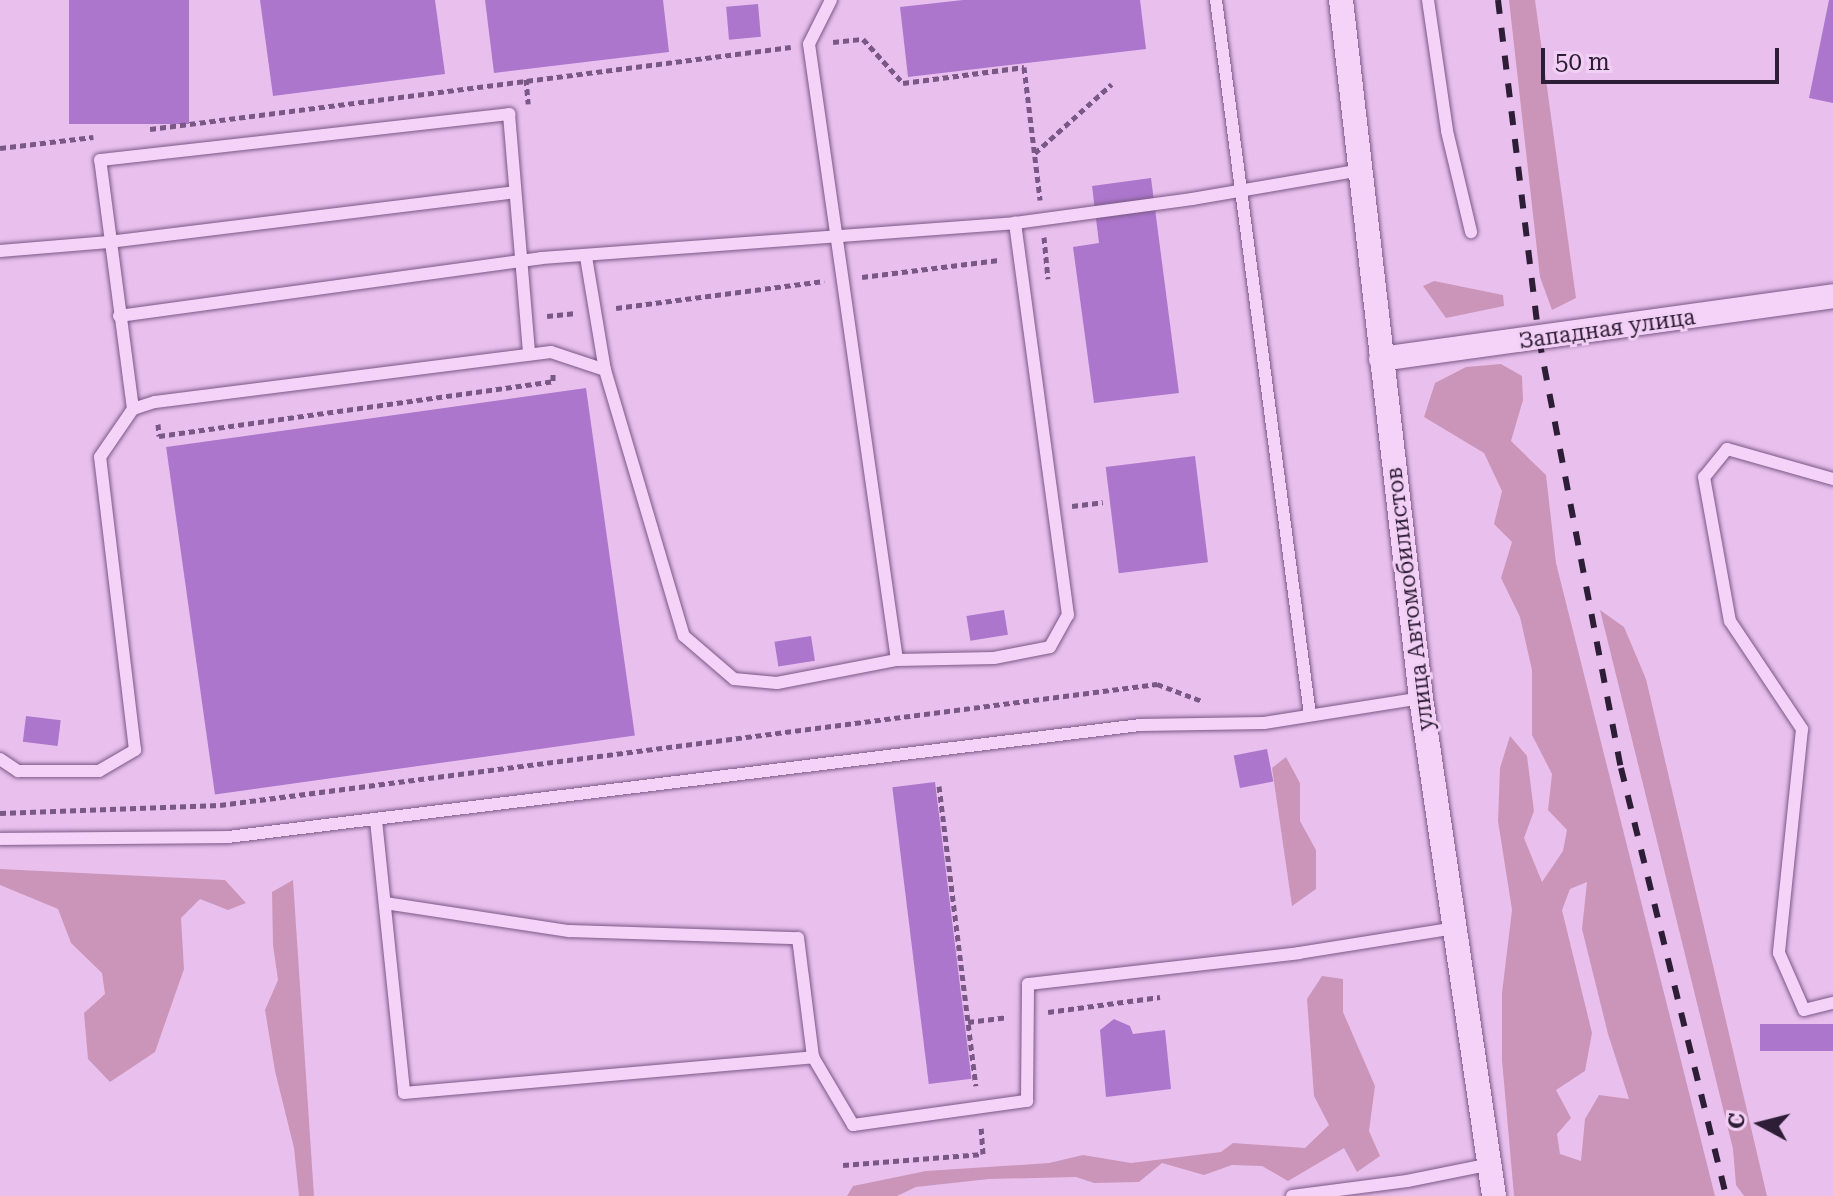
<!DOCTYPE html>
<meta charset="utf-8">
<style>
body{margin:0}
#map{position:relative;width:1833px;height:1196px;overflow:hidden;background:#e9c0ed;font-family:"Roboto Serif",serif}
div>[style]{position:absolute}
.green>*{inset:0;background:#cb95b9}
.building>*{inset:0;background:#ac76cc;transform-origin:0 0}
.path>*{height:5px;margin-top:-2.5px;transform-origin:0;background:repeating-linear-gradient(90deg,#7a5886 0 6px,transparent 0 10px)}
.roads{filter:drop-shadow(0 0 2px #7a5886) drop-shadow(0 0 2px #7a5886)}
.lane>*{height:12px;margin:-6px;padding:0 6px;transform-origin:6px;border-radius:6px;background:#f5d3f8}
.street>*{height:24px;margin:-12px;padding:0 12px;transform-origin:12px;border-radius:12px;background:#f5d3f8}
.rail>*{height:6px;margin-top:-3px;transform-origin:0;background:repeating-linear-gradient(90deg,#2e1d36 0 14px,transparent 0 28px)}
span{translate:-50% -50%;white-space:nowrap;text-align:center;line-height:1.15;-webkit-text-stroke:6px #f2d0f5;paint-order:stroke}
.street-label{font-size:22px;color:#2e1d36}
.north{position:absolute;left:1721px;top:1084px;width:80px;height:80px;-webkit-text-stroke:6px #f2d0f5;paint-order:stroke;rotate:277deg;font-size:22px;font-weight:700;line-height:32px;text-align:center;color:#2e1d36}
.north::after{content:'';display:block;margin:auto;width:28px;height:36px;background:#2e1d36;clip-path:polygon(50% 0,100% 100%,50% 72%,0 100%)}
.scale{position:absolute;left:1541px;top:48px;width:238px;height:36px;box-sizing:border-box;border:4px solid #2e1d36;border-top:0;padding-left:10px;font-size:24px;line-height:28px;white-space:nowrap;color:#2e1d36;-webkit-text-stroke:6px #f2d0f5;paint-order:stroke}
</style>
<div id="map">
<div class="green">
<div style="clip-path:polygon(1509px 0,1535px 0,1576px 298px,1552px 310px,1540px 277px)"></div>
<div style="clip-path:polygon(1434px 281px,1503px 295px,1504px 306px,1446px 318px,1423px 286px)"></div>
<div style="clip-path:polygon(evenodd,1501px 364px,1522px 376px,1523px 400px,1511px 441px,1546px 475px,1556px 563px,1715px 1196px,1514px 1196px,1502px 1060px,1502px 993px,1512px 910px,1498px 821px,1500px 768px,1510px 736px,1527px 756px,1534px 811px,1524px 838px,1542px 882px,1563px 851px,1567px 830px,1548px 810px,1552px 774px,1532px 735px,1532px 670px,1520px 617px,1501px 578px,1512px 542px,1494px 524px,1502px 491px,1484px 453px,1424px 417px,1435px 383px,1466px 367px,1501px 364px,1587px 882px,1582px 929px,1608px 1034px,1629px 1099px,1599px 1095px,1585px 1119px,1581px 1161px,1560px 1154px,1557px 1134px,1571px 1118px,1556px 1090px,1585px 1071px,1592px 1033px,1562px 910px,1570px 889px,1587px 882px)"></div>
<div style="clip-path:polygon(1600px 610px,1624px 627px,1646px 679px,1767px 1196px,1744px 1196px,1736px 1185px,1733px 1149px)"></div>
<div style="clip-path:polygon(1286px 757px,1300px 783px,1300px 821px,1316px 850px,1316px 889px,1292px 906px,1272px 768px)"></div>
<div style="clip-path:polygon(0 869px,225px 880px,246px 903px,228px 910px,200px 899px,181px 918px,184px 969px,155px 1052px,110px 1082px,88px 1059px,84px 1013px,105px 994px,102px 973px,71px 943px,58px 909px,0 885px)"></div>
<div style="clip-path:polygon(293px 880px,314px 1196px,299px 1196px,294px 1148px,275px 1071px,265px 1010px,278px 980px,273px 945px,272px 892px)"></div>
<div style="clip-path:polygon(1322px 976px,1343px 979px,1343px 1012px,1375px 1086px,1369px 1131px,1380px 1156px,1357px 1172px,1344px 1148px,1288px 1181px,1262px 1166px,1232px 1165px,1204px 1175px,1162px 1163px,1139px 1182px,1094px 1183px,1076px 1177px,989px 1179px,916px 1187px,897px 1196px,847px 1196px,853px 1186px,926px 1171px,1049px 1163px,1083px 1155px,1131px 1163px,1221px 1152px,1233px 1143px,1305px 1148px,1329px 1125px,1314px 1096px,1307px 999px)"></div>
</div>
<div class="building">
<div style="left:69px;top:0;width:120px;height:124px"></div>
<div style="clip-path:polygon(260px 0,435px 0,445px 74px,273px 96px)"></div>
<div style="clip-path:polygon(485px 0,663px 0,669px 52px,494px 73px)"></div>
<div style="clip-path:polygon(963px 0,1140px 0,1146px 49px,908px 77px,900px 7px)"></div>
<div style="clip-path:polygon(1829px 0,1833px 0,1833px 103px,1809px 98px)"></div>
<div style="left:758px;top:4px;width:33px;height:32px;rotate:85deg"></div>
<div style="clip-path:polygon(1151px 178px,1179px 393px,1094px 403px,1073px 247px,1099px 243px,1092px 186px)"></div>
<div style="left:586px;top:388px;width:351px;height:424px;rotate:82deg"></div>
<div style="left:1195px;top:456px;width:107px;height:90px;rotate:83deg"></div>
<div style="left:1004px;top:610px;width:25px;height:38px;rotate:81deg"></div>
<div style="left:811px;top:636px;width:25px;height:37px;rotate:81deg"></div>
<div style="left:26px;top:716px;width:35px;height:26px;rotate:7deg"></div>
<div style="left:1267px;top:749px;width:33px;height:34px;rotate:79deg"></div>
<div style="left:935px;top:782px;width:299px;height:43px;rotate:83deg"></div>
<div style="clip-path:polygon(1114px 1019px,1130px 1026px,1133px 1034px,1165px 1030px,1171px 1089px,1106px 1097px,1100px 1030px)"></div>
<div style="left:1833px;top:1024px;width:27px;height:73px;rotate:90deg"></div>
</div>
<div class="path">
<div style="left:833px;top:42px;width:30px;rotate:-6deg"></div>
<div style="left:863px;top:39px;width:59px;rotate:47.7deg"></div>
<div style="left:903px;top:83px;width:122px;rotate:-7.5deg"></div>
<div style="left:1024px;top:67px;width:134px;rotate:83.1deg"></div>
<div style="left:526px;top:79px;width:25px;rotate:85deg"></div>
<div style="left:150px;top:129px;width:646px;rotate:-7.29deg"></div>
<div style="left:0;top:148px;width:94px;rotate:-6.7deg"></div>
<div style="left:1035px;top:153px;width:103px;rotate:-41.9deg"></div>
<div style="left:1044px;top:237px;width:42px;rotate:84.6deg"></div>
<div style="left:862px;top:277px;width:138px;rotate:-7.1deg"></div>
<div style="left:616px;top:308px;width:210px;rotate:-7.4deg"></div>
<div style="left:547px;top:316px;width:27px;rotate:-6deg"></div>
<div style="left:158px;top:424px;width:12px;rotate:85deg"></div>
<div style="left:159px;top:436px;width:398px;rotate:-7.9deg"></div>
<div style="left:553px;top:381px;width:8px;rotate:-90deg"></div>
<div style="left:1072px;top:506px;width:31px;rotate:-7deg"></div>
<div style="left:939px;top:786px;width:302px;rotate:83deg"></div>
<div style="left:0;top:813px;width:220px;rotate:-2.1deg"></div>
<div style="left:220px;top:805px;width:945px;rotate:-7.36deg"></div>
<div style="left:1157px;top:684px;width:48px;rotate:20.7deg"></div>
<div style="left:1048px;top:1012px;width:113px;rotate:-7.6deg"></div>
<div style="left:968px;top:1022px;width:39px;rotate:-7deg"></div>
<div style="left:843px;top:1165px;width:140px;rotate:-4.5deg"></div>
<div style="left:983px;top:1154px;width:26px;rotate:-94deg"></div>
</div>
<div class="roads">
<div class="lane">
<div style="left:831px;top:0;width:49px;rotate:116.6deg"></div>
<div style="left:809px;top:44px;width:622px;rotate:81.87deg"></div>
<div style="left:1216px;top:0;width:721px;rotate:82.51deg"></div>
<div style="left:1428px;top:0;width:132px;rotate:81.7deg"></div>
<div style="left:1447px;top:131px;width:104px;rotate:76.6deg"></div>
<div style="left:0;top:251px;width:109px;rotate:-4.7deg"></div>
<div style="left:109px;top:242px;width:409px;rotate:-7deg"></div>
<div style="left:586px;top:257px;width:115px;rotate:80.5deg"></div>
<div style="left:605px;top:370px;width:277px;rotate:73.5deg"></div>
<div style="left:684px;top:636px;width:66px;rotate:40.7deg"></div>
<div style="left:734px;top:679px;width:43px;rotate:5.3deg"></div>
<div style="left:777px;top:683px;width:122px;rotate:-10.9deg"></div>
<div style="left:897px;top:660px;width:97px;rotate:-1.2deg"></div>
<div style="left:994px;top:658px;width:57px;rotate:-11.1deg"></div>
<div style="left:1050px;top:647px;width:37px;rotate:-61deg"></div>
<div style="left:1068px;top:615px;width:396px;rotate:-97.7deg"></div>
<div style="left:119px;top:316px;width:426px;rotate:-7.8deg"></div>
<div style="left:541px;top:258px;width:475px;rotate:-4.2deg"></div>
<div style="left:1015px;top:223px;width:179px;rotate:-7.7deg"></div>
<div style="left:1192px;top:199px;width:171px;rotate:-9.7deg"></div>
<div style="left:133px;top:409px;width:251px;rotate:-97.5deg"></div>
<div style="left:100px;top:160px;width:412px;rotate:-6.4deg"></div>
<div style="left:509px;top:114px;width:241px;rotate:85.2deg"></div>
<div style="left:1833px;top:479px;width:110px;rotate:-164.2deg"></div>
<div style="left:1727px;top:449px;width:36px;rotate:129deg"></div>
<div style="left:1704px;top:477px;width:146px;rotate:79.8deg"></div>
<div style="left:1730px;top:621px;width:130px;rotate:56.3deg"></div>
<div style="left:1802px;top:729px;width:225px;rotate:95.9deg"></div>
<div style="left:1779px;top:953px;width:62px;rotate:66.3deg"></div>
<div style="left:1804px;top:1010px;width:30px;rotate:-14deg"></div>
<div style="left:0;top:759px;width:22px;rotate:34deg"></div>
<div style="left:18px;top:771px;width:81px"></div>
<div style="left:99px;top:771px;width:42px;rotate:-30.3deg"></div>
<div style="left:135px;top:750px;width:295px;rotate:-96.8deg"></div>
<div style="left:100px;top:457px;width:58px;rotate:-55.5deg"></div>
<div style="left:133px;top:409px;width:23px;rotate:-18deg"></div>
<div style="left:155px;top:402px;width:399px;rotate:-7.2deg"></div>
<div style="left:551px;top:352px;width:57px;rotate:18.4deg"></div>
<div style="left:376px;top:820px;width:274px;rotate:84.1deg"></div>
<div style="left:404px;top:1093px;width:411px;rotate:-5deg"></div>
<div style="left:813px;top:1057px;width:79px;rotate:59.5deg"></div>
<div style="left:853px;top:1125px;width:176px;rotate:-7.9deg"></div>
<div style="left:1027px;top:1101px;width:117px;rotate:-89.5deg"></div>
<div style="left:1028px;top:984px;width:273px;rotate:-6.5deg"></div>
<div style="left:1299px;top:953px;width:158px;rotate:-9.1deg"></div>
<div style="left:0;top:839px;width:228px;rotate:-0.5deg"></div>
<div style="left:228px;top:837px;width:919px;rotate:-7deg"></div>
<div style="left:1140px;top:725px;width:124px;rotate:-0.9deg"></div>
<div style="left:1264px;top:723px;width:159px;rotate:-9deg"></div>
<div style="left:385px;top:903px;width:186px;rotate:8.7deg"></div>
<div style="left:569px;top:931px;width:229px;rotate:1.8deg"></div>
<div style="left:798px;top:938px;width:120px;rotate:82.8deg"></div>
<div style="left:1292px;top:1196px;width:116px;rotate:-7.4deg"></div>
<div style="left:1407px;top:1181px;width:86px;rotate:-11.4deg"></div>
</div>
<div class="street">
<div style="left:1341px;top:0;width:703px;rotate:83.46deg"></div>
<div style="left:1421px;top:698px;width:503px;rotate:81.66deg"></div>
<div style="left:1381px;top:359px;width:456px;rotate:-7.9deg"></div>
</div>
</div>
<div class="rail">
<div style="left:1498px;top:0;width:341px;rotate:83.1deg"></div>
<div style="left:1539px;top:339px;width:437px;rotate:79.2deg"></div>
<div style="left:1621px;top:768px;width:441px;rotate:76.2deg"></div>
</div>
<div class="street-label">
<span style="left:1607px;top:329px;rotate:-8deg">Западная улица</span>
<span style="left:1410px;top:599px;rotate:-97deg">улица Автомобилистов</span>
</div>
<div class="north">С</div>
<div class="scale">50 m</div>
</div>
